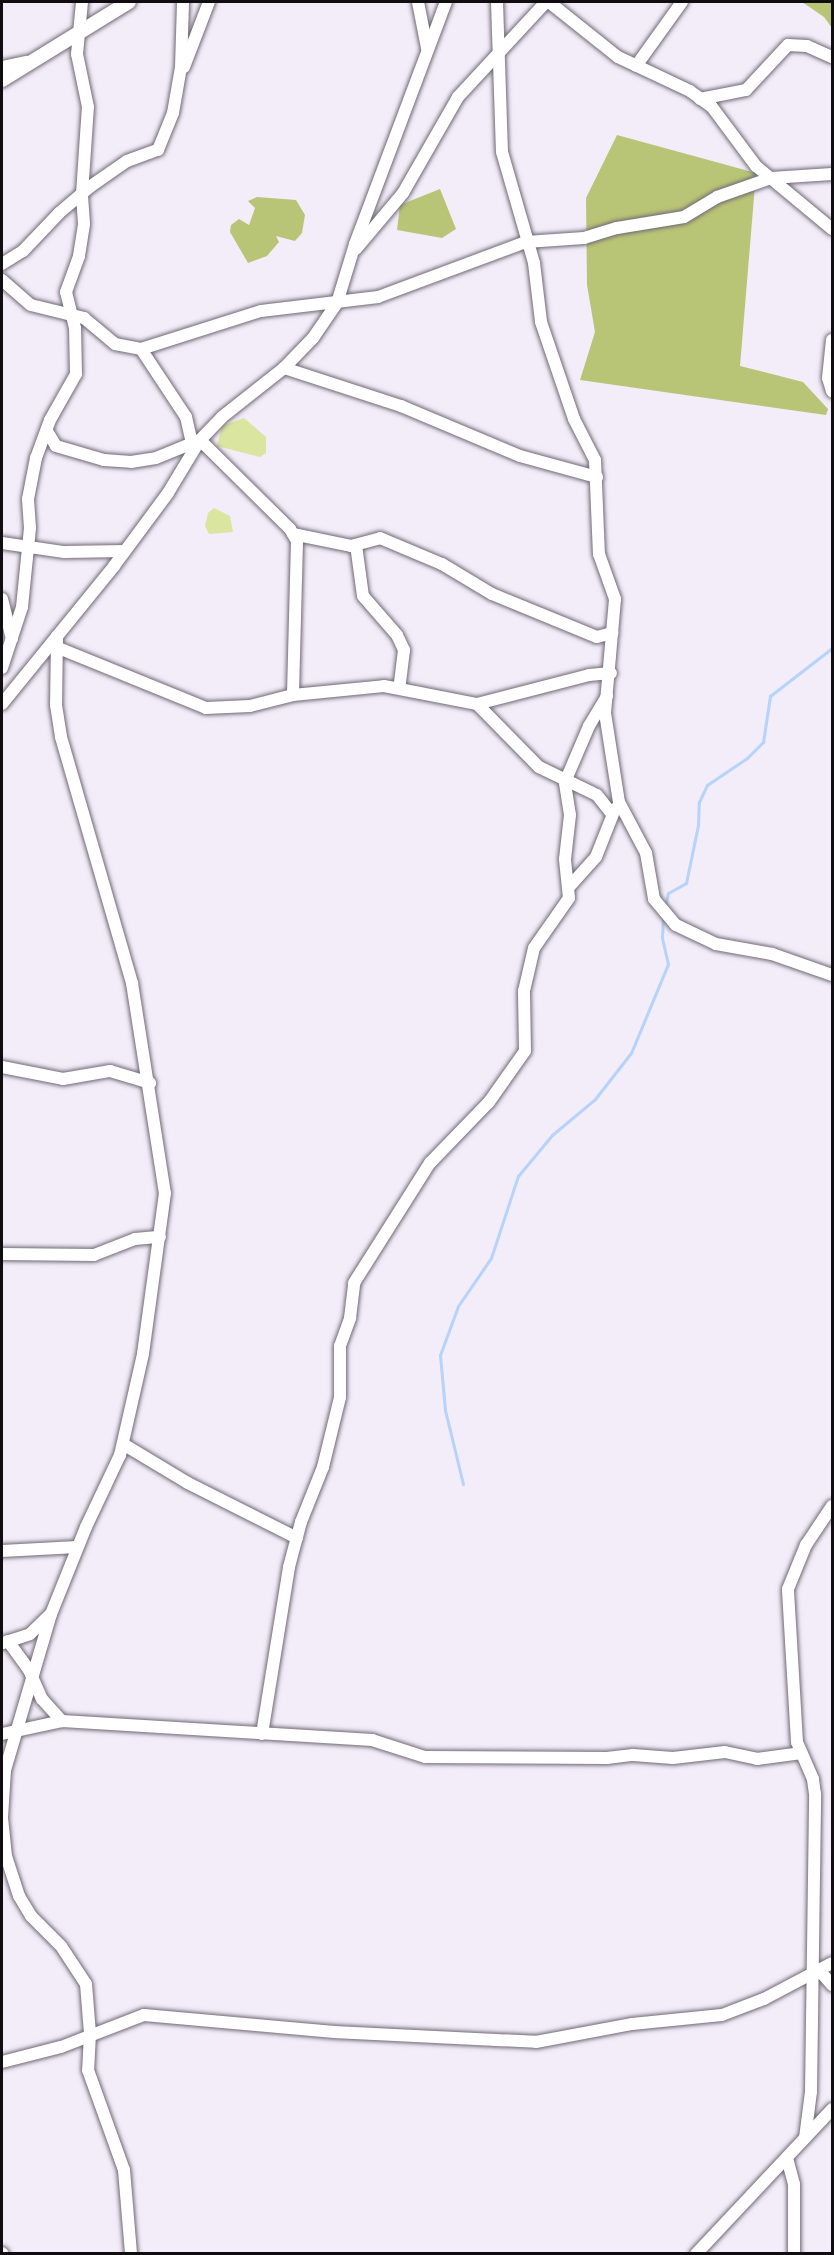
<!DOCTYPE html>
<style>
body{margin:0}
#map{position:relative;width:834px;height:2255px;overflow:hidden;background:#f3ecf9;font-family:"Fira Sans",sans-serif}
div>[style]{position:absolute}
.green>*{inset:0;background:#dae59f}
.forest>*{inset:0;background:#b9c576}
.stream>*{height:3px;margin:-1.5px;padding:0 1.5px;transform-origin:1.5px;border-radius:1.5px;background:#b6d3fa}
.roads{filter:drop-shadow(0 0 2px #6f6974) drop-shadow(0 0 2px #6f6974)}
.minor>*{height:12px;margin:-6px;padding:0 6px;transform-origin:6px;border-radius:6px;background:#fff}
.tertiary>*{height:14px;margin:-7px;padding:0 7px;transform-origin:7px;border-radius:7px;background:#fff}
span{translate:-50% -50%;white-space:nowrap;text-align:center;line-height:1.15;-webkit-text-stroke:6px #fdfcfe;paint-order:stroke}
.frame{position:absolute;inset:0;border:3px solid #100d11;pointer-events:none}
</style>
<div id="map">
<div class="green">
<div style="clip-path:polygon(244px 418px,266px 437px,266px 453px,260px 457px,217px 446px,222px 426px)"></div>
<div style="clip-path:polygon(214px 508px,230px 516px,233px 532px,209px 534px,205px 526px,208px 513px)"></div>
</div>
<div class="forest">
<div style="clip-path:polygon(802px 2px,832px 2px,832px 28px,824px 17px)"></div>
<div style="clip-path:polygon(617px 135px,756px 173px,740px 366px,803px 382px,828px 409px,826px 415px,580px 380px,595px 332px,587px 285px,586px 198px)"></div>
<div style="clip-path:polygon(440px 189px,456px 229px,442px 238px,397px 230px,400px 205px)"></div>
<div style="clip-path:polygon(257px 197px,296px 200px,305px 215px,302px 233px,295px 241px,276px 236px,279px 242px,267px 256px,248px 263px,230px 232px,231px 225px,239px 219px,249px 225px,255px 208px,248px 201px)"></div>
</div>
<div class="stream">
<div style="left:665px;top:906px;width:13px;rotate:-77deg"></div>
<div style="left:668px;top:893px;width:21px;rotate:-29deg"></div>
<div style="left:686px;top:883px;width:59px;rotate:-78.3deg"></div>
<div style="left:698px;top:825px;width:23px;rotate:-88deg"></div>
<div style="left:699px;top:802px;width:19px;rotate:-65deg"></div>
<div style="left:707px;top:785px;width:48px;rotate:-34deg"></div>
<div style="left:747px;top:758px;width:23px;rotate:-45deg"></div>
<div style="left:763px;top:742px;width:47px;rotate:-81.3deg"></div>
<div style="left:770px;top:696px;width:78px;rotate:-37.7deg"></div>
<div style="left:463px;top:1484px;width:76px;rotate:-103.7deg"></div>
<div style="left:445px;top:1410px;width:55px;rotate:-95.2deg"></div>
<div style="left:440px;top:1355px;width:52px;rotate:-69.8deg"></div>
<div style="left:458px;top:1306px;width:58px;rotate:-55.5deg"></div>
<div style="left:491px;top:1258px;width:86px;rotate:-71.8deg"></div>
<div style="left:518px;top:1176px;width:53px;rotate:-50.3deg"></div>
<div style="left:552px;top:1135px;width:56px;rotate:-39.9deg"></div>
<div style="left:595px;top:1099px;width:58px;rotate:-52deg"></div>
<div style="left:631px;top:1053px;width:96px;rotate:-67.4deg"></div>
<div style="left:668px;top:964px;width:28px;rotate:-103deg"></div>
<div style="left:662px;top:937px;width:22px;rotate:-87deg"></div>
</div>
<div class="roads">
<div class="minor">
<div style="left:418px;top:2px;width:47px;rotate:78.9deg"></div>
<div style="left:497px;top:2px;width:150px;rotate:88.1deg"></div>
<div style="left:502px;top:152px;width:116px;rotate:73.9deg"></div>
<div style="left:534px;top:263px;width:59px;rotate:83.2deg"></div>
<div style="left:541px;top:322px;width:102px;rotate:71.2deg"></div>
<div style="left:574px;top:419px;width:46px;rotate:62.9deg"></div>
<div style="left:595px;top:460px;width:94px;rotate:87.6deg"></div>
<div style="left:599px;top:554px;width:48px;rotate:70.4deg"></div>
<div style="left:615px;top:599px;width:114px;rotate:95deg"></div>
<div style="left:605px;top:713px;width:90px;rotate:81.1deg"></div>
<div style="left:619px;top:802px;width:58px;rotate:62.1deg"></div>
<div style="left:646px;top:853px;width:47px;rotate:80.1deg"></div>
<div style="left:654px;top:899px;width:34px;rotate:50deg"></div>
<div style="left:676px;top:925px;width:44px;rotate:25.4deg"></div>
<div style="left:716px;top:944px;width:57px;rotate:10.1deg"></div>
<div style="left:772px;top:954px;width:64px;rotate:19.3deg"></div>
<div style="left:549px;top:2px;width:88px;rotate:38.6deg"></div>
<div style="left:618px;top:57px;width:80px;rotate:25.3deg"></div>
<div style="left:690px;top:91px;width:27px;rotate:36deg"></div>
<div style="left:712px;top:107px;width:74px;rotate:53.3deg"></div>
<div style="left:756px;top:166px;width:99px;rotate:39.7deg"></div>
<div style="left:636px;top:66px;width:79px;rotate:-54.3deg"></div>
<div style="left:2px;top:67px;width:25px;rotate:-12deg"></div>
<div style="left:184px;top:67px;width:70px;rotate:-69deg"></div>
<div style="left:700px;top:99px;width:47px;rotate:-11.1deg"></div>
<div style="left:746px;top:90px;width:62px;rotate:-47deg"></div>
<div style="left:788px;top:45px;width:19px;rotate:3deg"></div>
<div style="left:807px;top:46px;width:27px;rotate:24deg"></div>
<div style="left:356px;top:249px;width:73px;rotate:-50deg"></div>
<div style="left:403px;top:193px;width:111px;rotate:-60.2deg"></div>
<div style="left:458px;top:97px;width:129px;rotate:-47.2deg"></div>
<div style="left:2px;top:264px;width:25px;rotate:-32deg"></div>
<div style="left:23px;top:251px;width:52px;rotate:-46.5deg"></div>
<div style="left:59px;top:213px;width:42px;rotate:-40.2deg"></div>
<div style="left:91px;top:186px;width:44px;rotate:-34.8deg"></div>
<div style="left:127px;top:161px;width:33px;rotate:-20deg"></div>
<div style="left:158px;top:150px;width:40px;rotate:-68deg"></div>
<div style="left:173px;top:113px;width:47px;rotate:-80.1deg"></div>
<div style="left:181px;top:67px;width:65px;rotate:-88.2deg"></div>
<div style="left:2px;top:280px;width:38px;rotate:41deg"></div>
<div style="left:31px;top:305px;width:55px;rotate:13.8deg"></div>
<div style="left:84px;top:318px;width:40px;rotate:40deg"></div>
<div style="left:115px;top:344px;width:26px;rotate:11deg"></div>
<div style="left:141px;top:349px;width:126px;rotate:-17.6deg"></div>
<div style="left:261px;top:311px;width:118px;rotate:-6.8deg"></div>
<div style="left:378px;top:297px;width:158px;rotate:-20.4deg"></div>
<div style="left:526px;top:242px;width:58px;rotate:-3.9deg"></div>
<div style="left:584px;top:238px;width:34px;rotate:-17deg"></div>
<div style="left:617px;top:228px;width:68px;rotate:-9.3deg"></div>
<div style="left:684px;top:217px;width:39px;rotate:-31deg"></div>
<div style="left:717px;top:197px;width:57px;rotate:-19.4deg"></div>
<div style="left:771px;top:178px;width:61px;rotate:-3.8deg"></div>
<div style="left:832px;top:340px;width:38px;rotate:96deg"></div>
<div style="left:828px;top:378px;width:14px;rotate:73deg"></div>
<div style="left:141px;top:349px;width:82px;rotate:56.5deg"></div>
<div style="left:186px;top:417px;width:28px;rotate:77deg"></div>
<div style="left:284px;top:368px;width:123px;rotate:18deg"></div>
<div style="left:401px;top:406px;width:129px;rotate:22.8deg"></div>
<div style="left:520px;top:456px;width:80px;rotate:15.3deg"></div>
<div style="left:47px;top:431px;width:17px;rotate:59deg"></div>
<div style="left:56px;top:446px;width:50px;rotate:16.3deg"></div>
<div style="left:104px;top:460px;width:27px;rotate:4deg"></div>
<div style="left:131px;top:462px;width:25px;rotate:-9deg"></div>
<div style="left:156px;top:458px;width:48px;rotate:-22.2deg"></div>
<div style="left:200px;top:440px;width:127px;rotate:44.7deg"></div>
<div style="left:290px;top:529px;width:14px;rotate:60deg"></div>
<div style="left:297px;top:541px;width:154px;rotate:91.5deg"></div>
<div style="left:293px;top:534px;width:59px;rotate:11.7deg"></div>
<div style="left:351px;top:546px;width:30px;rotate:-15deg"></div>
<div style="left:380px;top:538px;width:67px;rotate:22.8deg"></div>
<div style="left:442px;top:564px;width:58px;rotate:31deg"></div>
<div style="left:492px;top:594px;width:113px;rotate:22.3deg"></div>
<div style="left:597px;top:637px;width:16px;rotate:-15deg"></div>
<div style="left:2px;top:543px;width:63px;rotate:8.3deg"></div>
<div style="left:64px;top:552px;width:61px;rotate:-0.9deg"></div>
<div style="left:356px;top:545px;width:51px;rotate:82.2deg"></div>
<div style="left:363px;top:596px;width:52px;rotate:48.9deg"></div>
<div style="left:397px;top:635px;width:17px;rotate:65deg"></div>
<div style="left:404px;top:650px;width:38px;rotate:97deg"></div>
<div style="left:2px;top:599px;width:41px;rotate:76deg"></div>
<div style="left:57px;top:636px;width:69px;rotate:90.8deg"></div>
<div style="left:56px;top:705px;width:32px;rotate:81deg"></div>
<div style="left:61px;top:737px;width:256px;rotate:73.9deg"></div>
<div style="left:132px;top:983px;width:213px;rotate:81.1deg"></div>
<div style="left:165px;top:1193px;width:162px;rotate:97.8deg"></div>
<div style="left:143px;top:1354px;width:104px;rotate:102.8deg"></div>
<div style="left:120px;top:1455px;width:80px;rotate:115.3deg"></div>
<div style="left:86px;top:1527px;width:94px;rotate:111.9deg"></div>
<div style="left:51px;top:1614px;width:163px;rotate:106.4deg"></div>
<div style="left:5px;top:1770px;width:48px;rotate:93.6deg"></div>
<div style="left:2px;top:1818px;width:38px;rotate:84deg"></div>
<div style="left:6px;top:1856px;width:42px;rotate:72deg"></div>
<div style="left:19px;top:1896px;width:23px;rotate:59deg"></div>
<div style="left:31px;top:1916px;width:42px;rotate:45deg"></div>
<div style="left:61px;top:1946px;width:45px;rotate:56.7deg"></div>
<div style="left:86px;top:1984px;width:50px;rotate:85.4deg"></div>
<div style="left:90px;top:2034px;width:36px;rotate:93deg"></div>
<div style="left:88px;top:2070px;width:106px;rotate:70.2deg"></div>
<div style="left:124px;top:2170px;width:84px;rotate:85.2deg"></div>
<div style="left:56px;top:647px;width:162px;rotate:22.1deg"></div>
<div style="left:206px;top:708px;width:44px;rotate:-2.6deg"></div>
<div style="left:250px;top:706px;width:44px;rotate:-14.3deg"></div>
<div style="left:293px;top:695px;width:91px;rotate:-5.6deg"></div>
<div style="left:384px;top:686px;width:95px;rotate:11deg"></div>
<div style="left:477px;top:704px;width:116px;rotate:-14.5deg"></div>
<div style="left:589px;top:675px;width:22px;rotate:-5deg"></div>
<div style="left:2px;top:668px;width:64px;rotate:-71.8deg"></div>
<div style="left:22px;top:607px;width:79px;rotate:-84.2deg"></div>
<div style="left:30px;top:528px;width:29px;rotate:-94deg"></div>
<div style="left:28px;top:499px;width:42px;rotate:-79deg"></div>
<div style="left:36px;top:458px;width:40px;rotate:-69.8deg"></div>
<div style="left:50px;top:420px;width:53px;rotate:-60.5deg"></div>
<div style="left:76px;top:374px;width:46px;rotate:-91.2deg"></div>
<div style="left:75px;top:328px;width:37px;rotate:-104deg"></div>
<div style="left:66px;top:292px;width:38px;rotate:-70deg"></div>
<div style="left:79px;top:256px;width:32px;rotate:-81deg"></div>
<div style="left:84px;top:224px;width:30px;rotate:-94deg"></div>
<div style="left:82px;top:194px;width:87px;rotate:-86.1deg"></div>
<div style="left:88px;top:107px;width:54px;rotate:-101.7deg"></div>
<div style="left:77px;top:54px;width:52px;rotate:-84.5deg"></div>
<div style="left:2px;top:704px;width:178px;rotate:-50.9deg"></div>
<div style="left:114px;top:566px;width:91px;rotate:-53.5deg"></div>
<div style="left:168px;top:493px;width:62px;rotate:-58.9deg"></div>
<div style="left:200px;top:440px;width:32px;rotate:-46deg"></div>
<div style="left:222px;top:417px;width:79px;rotate:-38.3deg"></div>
<div style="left:284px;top:368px;width:42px;rotate:-46deg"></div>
<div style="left:313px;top:338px;width:42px;rotate:-55.6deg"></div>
<div style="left:337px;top:303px;width:62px;rotate:-73deg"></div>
<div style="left:355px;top:244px;width:259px;rotate:-69.4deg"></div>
<div style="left:477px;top:704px;width:88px;rotate:45.5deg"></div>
<div style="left:539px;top:767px;width:64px;rotate:25.8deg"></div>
<div style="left:597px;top:795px;width:24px;rotate:52deg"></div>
<div style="left:569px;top:887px;width:40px;rotate:-48deg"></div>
<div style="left:596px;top:857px;width:52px;rotate:-68.4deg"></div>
<div style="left:2px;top:1067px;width:62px;rotate:11.1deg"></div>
<div style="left:63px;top:1079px;width:48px;rotate:-9.7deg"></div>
<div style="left:110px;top:1071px;width:42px;rotate:16.7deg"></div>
<div style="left:2px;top:1254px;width:92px;rotate:0.6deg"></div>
<div style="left:94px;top:1255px;width:44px;rotate:-21.3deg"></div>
<div style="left:135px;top:1239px;width:25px;rotate:-5deg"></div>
<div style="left:123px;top:1444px;width:76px;rotate:31deg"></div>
<div style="left:188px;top:1483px;width:122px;rotate:26.8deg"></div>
<div style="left:2px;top:1551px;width:75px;rotate:-3.1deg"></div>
<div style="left:8px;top:1641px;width:36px;rotate:54deg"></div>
<div style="left:29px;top:1670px;width:32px;rotate:66deg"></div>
<div style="left:42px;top:1699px;width:30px;rotate:48deg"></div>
<div style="left:3px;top:1643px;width:28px;rotate:-18deg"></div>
<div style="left:30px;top:1634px;width:29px;rotate:-44deg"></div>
<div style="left:2px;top:1734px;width:61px;rotate:-12.2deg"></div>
<div style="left:62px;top:1721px;width:311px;rotate:3.5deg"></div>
<div style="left:372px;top:1740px;width:56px;rotate:17.8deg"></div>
<div style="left:425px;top:1757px;width:182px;rotate:0.3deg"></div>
<div style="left:607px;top:1758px;width:26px;rotate:-7deg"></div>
<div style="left:633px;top:1755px;width:40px;rotate:4.3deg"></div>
<div style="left:673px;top:1758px;width:52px;rotate:-6.6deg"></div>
<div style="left:725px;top:1752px;width:33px;rotate:12deg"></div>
<div style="left:757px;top:1759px;width:45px;rotate:-7.6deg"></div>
<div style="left:262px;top:1734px;width:169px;rotate:-80.8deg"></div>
<div style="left:289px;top:1567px;width:47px;rotate:-75.1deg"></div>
<div style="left:301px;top:1522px;width:59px;rotate:-68.2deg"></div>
<div style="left:323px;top:1467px;width:72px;rotate:-76.3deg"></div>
<div style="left:340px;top:1397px;width:51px;rotate:-90deg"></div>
<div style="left:340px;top:1346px;width:30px;rotate:-70deg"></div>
<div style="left:350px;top:1318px;width:35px;rotate:-83deg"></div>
<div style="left:354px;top:1283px;width:142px;rotate:-57.7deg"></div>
<div style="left:430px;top:1163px;width:85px;rotate:-46deg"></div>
<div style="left:489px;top:1102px;width:62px;rotate:-54.8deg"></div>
<div style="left:525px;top:1051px;width:60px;rotate:-91deg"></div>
<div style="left:524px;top:991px;width:44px;rotate:-76.9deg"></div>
<div style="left:534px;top:948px;width:61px;rotate:-55deg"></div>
<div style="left:569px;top:898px;width:39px;rotate:-96deg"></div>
<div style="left:565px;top:859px;width:44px;rotate:-83.5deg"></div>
<div style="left:570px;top:815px;width:33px;rotate:-99deg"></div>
<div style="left:565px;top:782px;width:61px;rotate:-66.8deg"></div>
<div style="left:589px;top:726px;width:35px;rotate:-59deg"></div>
<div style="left:819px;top:1970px;width:20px;rotate:49deg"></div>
<div style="left:2px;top:2062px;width:61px;rotate:-14.3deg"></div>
<div style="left:61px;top:2047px;width:89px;rotate:-21.1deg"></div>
<div style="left:144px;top:2015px;width:191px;rotate:5.1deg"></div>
<div style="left:334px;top:2032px;width:202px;rotate:2.8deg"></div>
<div style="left:536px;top:2042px;width:98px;rotate:-10.6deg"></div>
<div style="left:632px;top:2024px;width:90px;rotate:-5.7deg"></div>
<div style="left:722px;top:2015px;width:45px;rotate:-20.9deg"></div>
<div style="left:764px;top:1999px;width:77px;rotate:-27.9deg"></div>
<div style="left:805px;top:2138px;width:46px;rotate:-82.6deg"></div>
<div style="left:811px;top:2092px;width:298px;rotate:-89.2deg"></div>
<div style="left:815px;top:1794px;width:15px;rotate:-98deg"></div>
<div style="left:813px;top:1779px;width:40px;rotate:-113.4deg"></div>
<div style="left:797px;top:1742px;width:153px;rotate:-93.4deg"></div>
<div style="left:788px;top:1589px;width:48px;rotate:-67.8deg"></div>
<div style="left:806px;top:1545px;width:47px;rotate:-56.3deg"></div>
<div style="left:787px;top:2158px;width:27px;rotate:75deg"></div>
<div style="left:794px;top:2184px;width:70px;rotate:90deg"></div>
<div style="left:2px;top:2253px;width:1px;rotate:45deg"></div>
<div style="left:696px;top:2254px;width:199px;rotate:-46.8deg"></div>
</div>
<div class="tertiary">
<div style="left:2px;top:80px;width:149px;rotate:-31.6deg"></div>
</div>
</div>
<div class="frame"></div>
</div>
